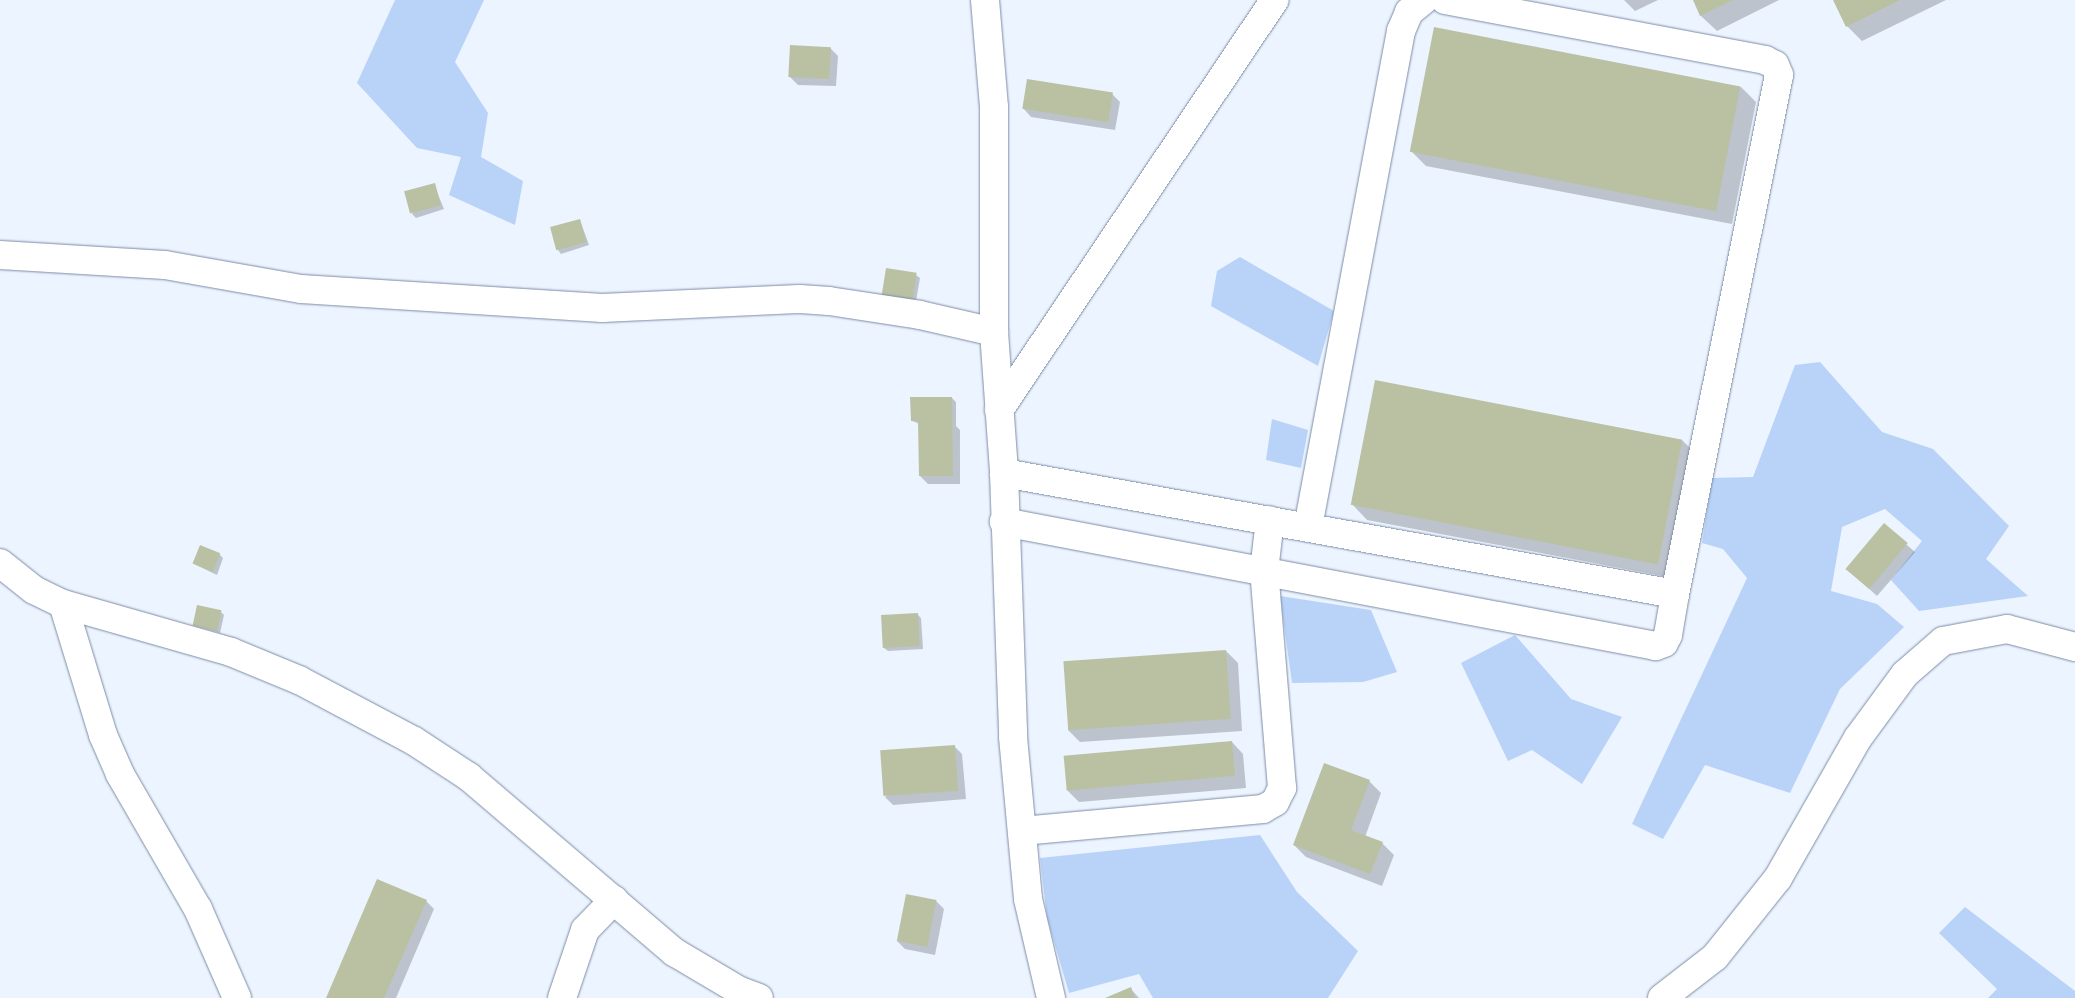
<!DOCTYPE html>
<style>
body{margin:0}
#map{position:relative;width:2075px;height:998px;overflow:hidden;background:#ecf4ff;font-family:Montserrat,sans-serif}
div>[style]{position:absolute}
.green>*{inset:0;background:#b8d2f8}
.shadow>*{inset:0;background:#0003}
.building>*{inset:0;background:#bac1a2;transform-origin:0 0}
.roads{filter:drop-shadow(0 0 1px #7b8ca5) drop-shadow(0 0 1px #7b8ca5)}
.minor>*{height:28px;margin:-14px;padding:0 14px;transform-origin:14px;border-radius:14px;background:#fff}
span{translate:-50% -50%;white-space:nowrap;text-align:center;line-height:1.15;-webkit-text-stroke:4px #fff;paint-order:stroke}
</style>
<div id="map">
<div class="green">
<div style="clip-path:polygon(395px 0,484px 0,455px 62px,488px 113px,481px 157px,523px 181px,515px 225px,449px 195px,461px 157px,417px 148px,357px 83px)"></div>
<div style="clip-path:polygon(1240px 257px,1334px 311px,1318px 366px,1211px 306px,1217px 271px)"></div>
<div style="clip-path:polygon(1820px 362px,1882px 432px,1933px 449px,2009px 526px,1986px 559px,2028px 596px,1919px 611px,1891px 580px,1922px 541px,1885px 509px,1842px 527px,1831px 591px,1877px 604px,1904px 627px,1840px 689px,1790px 793px,1705px 765px,1663px 839px,1632px 824px,1747px 578px,1723px 549px,1702px 543px,1712px 478px,1753px 477px,1795px 365px)"></div>
<div style="clip-path:polygon(1272px 419px,1308px 430px,1301px 468px,1266px 460px)"></div>
<div style="clip-path:polygon(1280px 596px,1371px 610px,1397px 672px,1363px 682px,1292px 683px)"></div>
<div style="clip-path:polygon(1515px 635px,1571px 699px,1622px 717px,1582px 784px,1532px 750px,1508px 761px,1461px 663px)"></div>
<div style="clip-path:polygon(1260px 835px,1297px 892px,1358px 951px,1328px 998px,1153px 998px,1139px 974px,1069px 993px,1047px 918px,1040px 858px)"></div>
<div style="clip-path:polygon(1965px 907px,2075px 991px,2075px 998px,1988px 998px,1997px 989px,1939px 933px)"></div>
</div>
<div class="shadow">
<div style="clip-path:polygon(1624px 0,1658px 0,1635px 11px)"></div>
<div style="clip-path:polygon(1694px 0,1779px 0,1717px 31px,1701px 16px)"></div>
<div style="clip-path:polygon(1834px 0,1946px 0,1862px 41px,1847px 26px)"></div>
<div style="clip-path:polygon(830px 48px,838px 56px,836px 86px,798px 85px,790px 77px)"></div>
<div style="clip-path:polygon(1741px 87px,1756px 102px,1732px 224px,1426px 166px,1411px 151px)"></div>
<div style="clip-path:polygon(1112px 94px,1120px 102px,1115px 130px,1031px 117px,1023px 108px)"></div>
<div style="clip-path:polygon(434px 185px,444px 209px,416px 218px,412px 214px)"></div>
<div style="clip-path:polygon(580px 220px,589px 245px,561px 254px,558px 250px)"></div>
<div style="clip-path:polygon(916px 275px,920px 278px,915px 307px,885px 302px)"></div>
<div style="clip-path:polygon(1376px 382px,1682px 440px,1697px 455px,1673px 578px,1367px 520px,1352px 504px)"></div>
<div style="clip-path:polygon(952px 398px,956px 402px,956px 426px,960px 430px,960px 484px,928px 484px,920px 476px,920px 424px,912px 421px)"></div>
<div style="clip-path:polygon(1884px 525px,1915px 552px,1877px 596px,1855px 576px)"></div>
<div style="clip-path:polygon(219px 554px,223px 558px,217px 575px,194px 564px)"></div>
<div style="clip-path:polygon(220px 611px,224px 615px,220px 633px,195px 626px)"></div>
<div style="clip-path:polygon(918px 615px,921px 618px,923px 649px,888px 651px,884px 648px)"></div>
<div style="clip-path:polygon(1226px 651px,1238px 663px,1242px 731px,1080px 742px,1068px 730px)"></div>
<div style="clip-path:polygon(1232px 742px,1243px 754px,1246px 788px,1079px 802px,1067px 790px)"></div>
<div style="clip-path:polygon(954px 746px,962px 754px,966px 799px,893px 805px,885px 797px)"></div>
<div style="clip-path:polygon(1369px 781px,1381px 793px,1365px 837px,1382px 843px,1394px 855px,1382px 886px,1306px 857px,1294px 845px)"></div>
<div style="clip-path:polygon(426px 901px,434px 909px,396px 998px,327px 998px)"></div>
<div style="clip-path:polygon(936px 901px,944px 909px,935px 955px,905px 949px,897px 941px)"></div>
<div style="clip-path:polygon(1130px 988px,1139px 998px,1108px 998px)"></div>
</div>
<div class="building">
<div style="clip-path:polygon(1693px 0,1733px 0,1700px 16px)"></div>
<div style="clip-path:polygon(1833px 0,1900px 0,1846px 27px)"></div>
<div style="left:1434px;top:27px;width:312px;height:127px;rotate:11deg"></div>
<div style="left:790px;top:45px;width:41px;height:32px;rotate:3deg"></div>
<div style="left:1027px;top:79px;width:87px;height:30px;rotate:9deg"></div>
<div style="left:435px;top:183px;width:23px;height:32px;rotate:75deg"></div>
<div style="left:580px;top:219px;width:24px;height:31px;rotate:75deg"></div>
<div style="left:886px;top:268px;width:31px;height:31px;rotate:9deg"></div>
<div style="left:1375px;top:380px;width:313px;height:127px;rotate:11deg"></div>
<div style="clip-path:polygon(910px 397px,952px 397px,953px 476px,919px 476px,918px 421px,911px 421px)"></div>
<div style="left:1884px;top:523px;width:31px;height:60px;rotate:40deg"></div>
<div style="left:200px;top:545px;width:22px;height:20px;rotate:22deg"></div>
<div style="left:197px;top:605px;width:25px;height:21px;rotate:12deg"></div>
<div style="left:918px;top:613px;width:33px;height:37px;rotate:87deg"></div>
<div style="left:1226px;top:650px;width:69px;height:163px;rotate:86deg"></div>
<div style="left:1232px;top:741px;width:35px;height:169px;rotate:85deg"></div>
<div style="left:955px;top:745px;width:46px;height:75px;rotate:86deg"></div>
<div style="clip-path:polygon(1324px 763px,1370px 780px,1351px 830px,1383px 842px,1370px 874px,1293px 845px)"></div>
<div style="clip-path:polygon(377px 879px,427px 900px,384px 998px,326px 998px)"></div>
<div style="left:906px;top:894px;width:31px;height:48px;rotate:11deg"></div>
<div style="clip-path:polygon(1131px 987px,1135px 998px,1105px 998px)"></div>
</div>
<div class="roads">
<div class="minor">
<div style="left:985px;top:0;width:107px;rotate:85.2deg"></div>
<div style="left:994px;top:107px;width:225px;rotate:90deg"></div>
<div style="left:994px;top:332px;width:141px;rotate:85.9deg"></div>
<div style="left:1004px;top:473px;width:264px;rotate:88deg"></div>
<div style="left:1013px;top:737px;width:163px;rotate:84.7deg"></div>
<div style="left:1028px;top:899px;width:102px;rotate:76.9deg"></div>
<div style="left:1445px;top:0;width:326px;rotate:10.6deg"></div>
<div style="left:1765px;top:60px;width:11px;rotate:27deg"></div>
<div style="left:1775px;top:65px;width:11px;rotate:68deg"></div>
<div style="left:1779px;top:75px;width:529px;rotate:101.33deg"></div>
<div style="left:0;top:255px;width:165px;rotate:3.5deg"></div>
<div style="left:165px;top:265px;width:138px;rotate:10deg"></div>
<div style="left:301px;top:289px;width:302px;rotate:3.6deg"></div>
<div style="left:602px;top:308px;width:198px;rotate:-2.6deg"></div>
<div style="left:800px;top:299px;width:29px;rotate:4deg"></div>
<div style="left:829px;top:301px;width:92px;rotate:8.7deg"></div>
<div style="left:920px;top:315px;width:76px;rotate:12.9deg"></div>
<div style="left:999px;top:410px;width:494px;rotate:-56.1deg"></div>
<div style="left:1004px;top:473px;width:682px;rotate:10.22deg"></div>
<div style="left:1675px;top:594px;width:42px;rotate:99.7deg"></div>
<div style="left:1668px;top:635px;width:9px;rotate:117deg"></div>
<div style="left:1664px;top:643px;width:9px;rotate:159deg"></div>
<div style="left:1656px;top:646px;width:664px;rotate:-169.23deg"></div>
<div style="left:1308px;top:527px;width:505px;rotate:-79.38deg"></div>
<div style="left:1401px;top:31px;width:21px;rotate:-67deg"></div>
<div style="left:1409px;top:12px;width:19px;rotate:-39deg"></div>
<div style="left:0;top:563px;width:43px;rotate:38.5deg"></div>
<div style="left:34px;top:590px;width:32px;rotate:26deg"></div>
<div style="left:63px;top:604px;width:175px;rotate:15.9deg"></div>
<div style="left:231px;top:652px;width:74px;rotate:22.4deg"></div>
<div style="left:299px;top:680px;width:130px;rotate:27.9deg"></div>
<div style="left:414px;top:741px;width:66px;rotate:33.2deg"></div>
<div style="left:469px;top:777px;width:270px;rotate:40.5deg"></div>
<div style="left:674px;top:952px;width:77px;rotate:30.6deg"></div>
<div style="left:740px;top:991px;width:20px;rotate:20deg"></div>
<div style="left:63px;top:604px;width:137px;rotate:73deg"></div>
<div style="left:103px;top:735px;width:43px;rotate:66.4deg"></div>
<div style="left:120px;top:774px;width:156px;rotate:60deg"></div>
<div style="left:198px;top:909px;width:97px;rotate:66.3deg"></div>
<div style="left:1022px;top:831px;width:242px;rotate:-5.2deg"></div>
<div style="left:1263px;top:809px;width:14px;rotate:-30deg"></div>
<div style="left:1275px;top:802px;width:16px;rotate:-63deg"></div>
<div style="left:1282px;top:788px;width:218px;rotate:-94.7deg"></div>
<div style="left:1264px;top:571px;width:51px;rotate:-83.3deg"></div>
<div style="left:562px;top:998px;width:72px;rotate:-71.3deg"></div>
<div style="left:585px;top:930px;width:42px;rotate:-46deg"></div>
<div style="left:1662px;top:998px;width:67px;rotate:-37.7deg"></div>
<div style="left:1715px;top:957px;width:101px;rotate:-51.4deg"></div>
<div style="left:1778px;top:878px;width:161px;rotate:-60.3deg"></div>
<div style="left:1858px;top:738px;width:79px;rotate:-53.7deg"></div>
<div style="left:1905px;top:674px;width:50px;rotate:-41deg"></div>
<div style="left:1943px;top:641px;width:65px;rotate:-10.6deg"></div>
<div style="left:2007px;top:629px;width:70px;rotate:14.8deg"></div>
</div>
</div>
</div>
